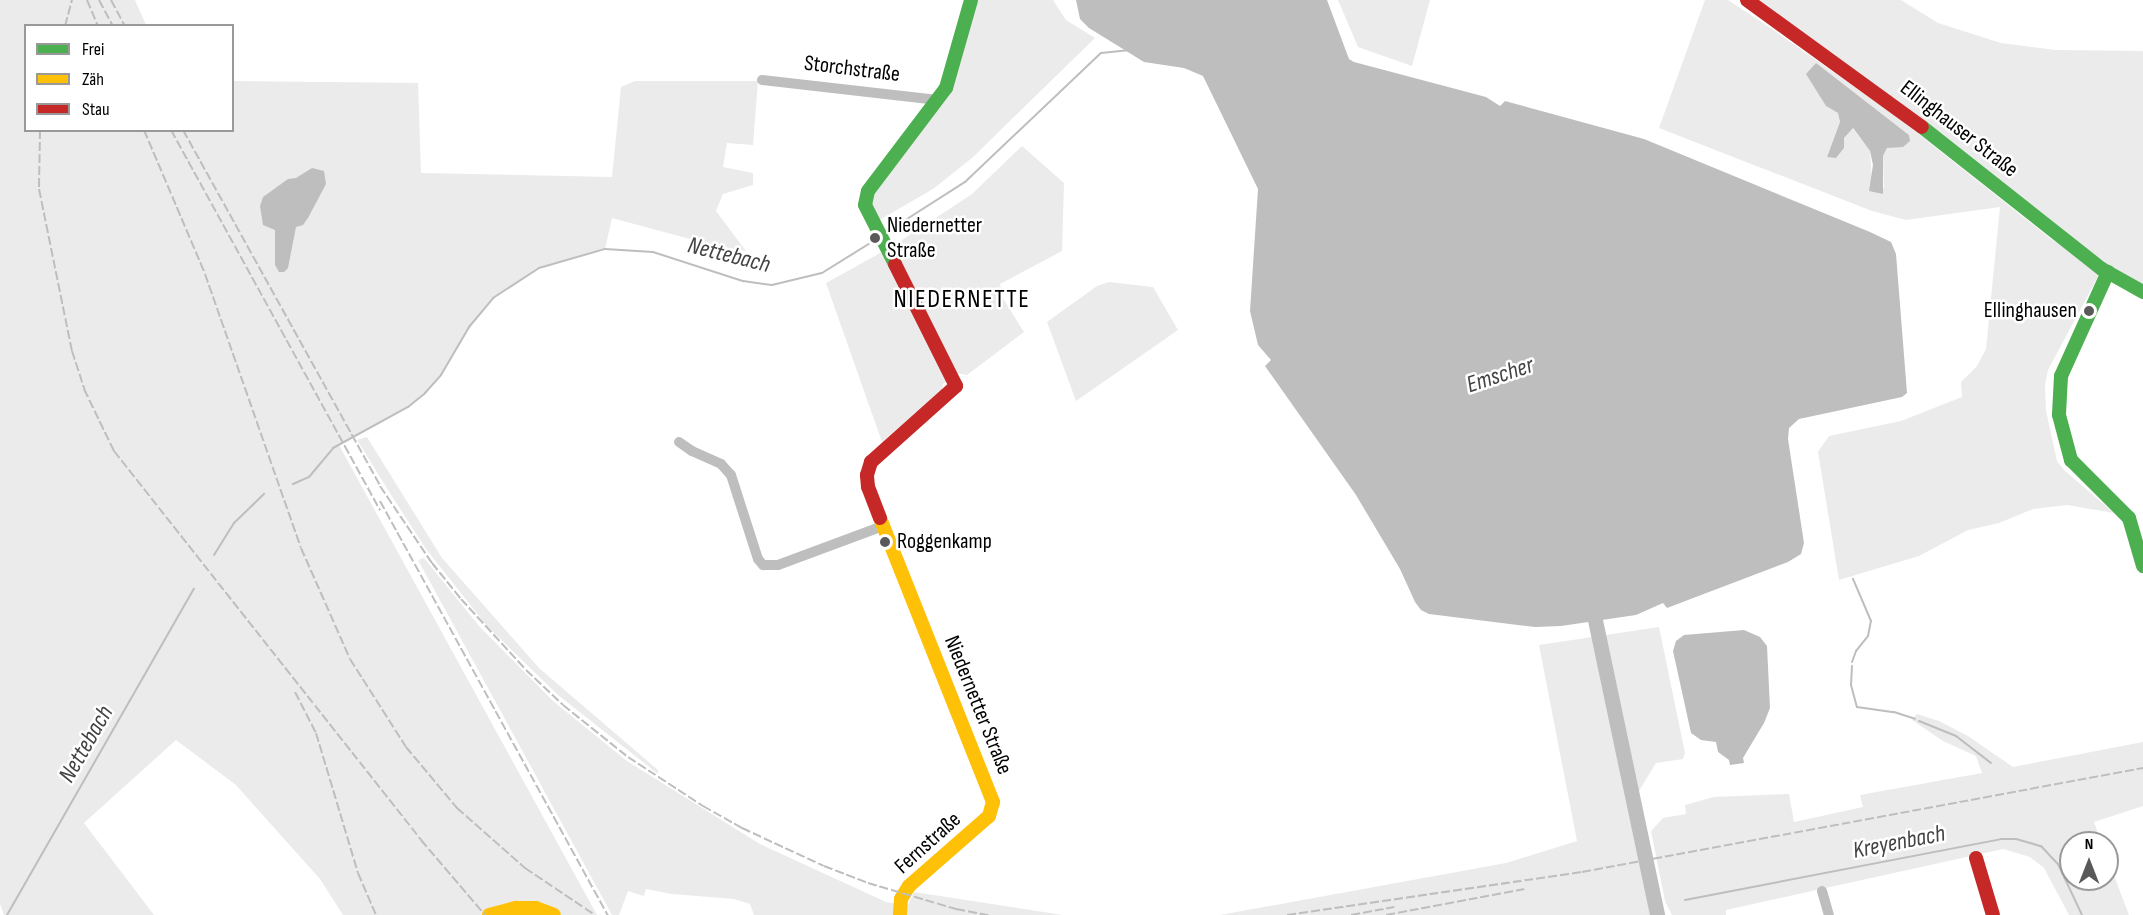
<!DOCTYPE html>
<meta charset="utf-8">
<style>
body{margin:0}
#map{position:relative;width:2143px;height:915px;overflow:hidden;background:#fff;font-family:"Sofia Sans Condensed",sans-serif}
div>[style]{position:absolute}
.green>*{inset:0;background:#ebebeb}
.water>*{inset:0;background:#bebebe}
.stream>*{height:2px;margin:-1px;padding:0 1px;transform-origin:1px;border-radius:1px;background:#bebebe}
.river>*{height:15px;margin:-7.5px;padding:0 7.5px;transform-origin:7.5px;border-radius:7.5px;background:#bebebe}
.street>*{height:10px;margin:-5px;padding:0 5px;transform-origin:5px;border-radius:5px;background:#bebebe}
.fast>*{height:14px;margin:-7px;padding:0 7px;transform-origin:7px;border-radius:7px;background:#4caf50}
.slow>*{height:14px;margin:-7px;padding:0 7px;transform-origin:7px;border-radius:7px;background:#ffc107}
.jam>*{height:14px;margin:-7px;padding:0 7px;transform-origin:7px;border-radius:7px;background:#c62828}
.rail>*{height:2px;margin-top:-1px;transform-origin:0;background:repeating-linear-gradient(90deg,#bebebe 0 9px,transparent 0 12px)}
.dots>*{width:16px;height:16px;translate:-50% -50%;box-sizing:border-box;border:3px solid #fff;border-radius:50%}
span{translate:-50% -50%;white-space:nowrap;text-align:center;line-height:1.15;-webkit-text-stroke:5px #fff;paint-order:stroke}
.street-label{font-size:22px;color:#000}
.poi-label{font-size:22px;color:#000}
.left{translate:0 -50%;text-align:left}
.right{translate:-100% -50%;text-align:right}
.water-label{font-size:24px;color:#434343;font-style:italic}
.quarter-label{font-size:26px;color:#000;letter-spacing:1.5px}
.legend{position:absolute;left:24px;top:24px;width:210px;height:108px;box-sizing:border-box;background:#fff;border:2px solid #999;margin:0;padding:8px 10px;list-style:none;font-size:18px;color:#000}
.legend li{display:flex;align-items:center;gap:12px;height:30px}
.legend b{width:30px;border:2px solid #999}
.north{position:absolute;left:2059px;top:831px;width:60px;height:60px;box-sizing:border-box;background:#fff;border:2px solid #999;border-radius:50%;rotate:0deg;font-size:16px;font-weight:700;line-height:24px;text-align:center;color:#000}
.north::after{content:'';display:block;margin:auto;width:21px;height:27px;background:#595959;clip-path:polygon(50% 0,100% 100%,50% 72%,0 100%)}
</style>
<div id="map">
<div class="green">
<div style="clip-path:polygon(0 0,135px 0,146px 25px,26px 26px,26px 130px,232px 130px,233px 81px,418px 83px,421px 173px,612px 177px,621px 87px,635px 81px,758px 81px,753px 145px,727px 143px,723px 167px,753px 173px,753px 185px,723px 194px,716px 211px,746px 251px,712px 245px,612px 218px,605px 249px,539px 268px,493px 298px,469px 327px,441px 375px,425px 393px,408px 407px,339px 445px,597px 915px,555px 915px,539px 905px,483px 915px,343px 915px,320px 879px,236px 785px,176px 740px,84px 823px,154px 915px,4px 915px,0 904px)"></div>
<div style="clip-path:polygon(971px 0,1053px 0,1066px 20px,1095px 38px,972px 158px,933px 189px,876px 222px,868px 191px,938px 100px)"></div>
<div style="clip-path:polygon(1338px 0,1430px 0,1412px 66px,1358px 47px)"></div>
<div style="clip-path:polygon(evenodd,1705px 0,1728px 0,1772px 29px,1897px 117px,2051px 239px,2097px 266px,1747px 0,1901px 0,1938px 23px,2001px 43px,2055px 50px,2143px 51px,2143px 292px,2102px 269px,2048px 370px,2045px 385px,2046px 411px,2057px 461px,2064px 470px,2114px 513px,2067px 505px,2033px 509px,1999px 523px,1968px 530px,1919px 556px,1839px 580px,1818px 452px,1829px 436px,1901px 421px,1962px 397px,1961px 382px,1977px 366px,1986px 349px,2000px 207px,1906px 220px,1872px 211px,1659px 128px,1705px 0,1815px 63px,1909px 135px,1887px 148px,1883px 156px,1884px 188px,1872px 182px,1870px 151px,1852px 128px,1844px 138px,1844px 148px,1836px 157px,1827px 157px,1840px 122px,1838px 113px,1826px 106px,1818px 92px,1815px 63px)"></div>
<div style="clip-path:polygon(1022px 146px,1064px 183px,1062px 251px,1000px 284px,1004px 300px,1024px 332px,967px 375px,956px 373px,943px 384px,942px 390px,882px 442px,826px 283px,893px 246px,972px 194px)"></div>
<div style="clip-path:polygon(1109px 282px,1153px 287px,1178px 330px,1076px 401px,1047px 322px,1097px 286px)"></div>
<div style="clip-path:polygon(367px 437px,442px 558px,539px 668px,658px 770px,658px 774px,558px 695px,487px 626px,426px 549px,393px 498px,357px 440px)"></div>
<div style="clip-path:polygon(424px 558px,479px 626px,553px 701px,627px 761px,760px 844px,886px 902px,908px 905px,914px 892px,1063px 915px,754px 915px,750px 904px,734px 899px,672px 894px,646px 889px,644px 896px,628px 891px,619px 915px,612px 915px,418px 560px)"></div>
<div style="clip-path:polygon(1659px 627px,1685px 753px,1683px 759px,1656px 763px,1631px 804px,1650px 915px,1220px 915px,1506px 863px,1577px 841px,1539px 645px)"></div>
<div style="clip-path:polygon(1917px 714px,1939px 721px,1968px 736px,2013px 767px,2143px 742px,2143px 806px,2094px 822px,2102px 843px,2071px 843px,2071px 879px,2107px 879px,2107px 857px,2129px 915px,2069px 915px,2044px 868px,2030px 857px,2003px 849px,1726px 910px,1726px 915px,1672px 915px,1665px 901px,1651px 831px,1663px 818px,1686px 814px,1685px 805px,1714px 797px,1789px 794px,1794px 822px,1863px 807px,1860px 795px,1982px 773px,1976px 756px,1943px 741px,1912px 720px)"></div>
</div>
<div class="water">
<div style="clip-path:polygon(1076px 0,1327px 0,1349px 59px,1354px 62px,1486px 97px,1500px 106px,1505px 101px,1644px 139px,1870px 232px,1891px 242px,1896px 254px,1907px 393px,1902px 397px,1799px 419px,1789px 428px,1788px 439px,1804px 543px,1801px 554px,1788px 562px,1667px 608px,1663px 603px,1636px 615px,1561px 626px,1535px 627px,1429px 614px,1421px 610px,1415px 602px,1400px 569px,1356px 495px,1265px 366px,1271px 360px,1258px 345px,1250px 311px,1258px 189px,1203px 76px,1184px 68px,1144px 62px,1089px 28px,1080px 19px)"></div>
<div style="clip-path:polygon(1816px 63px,1909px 135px,1910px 141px,1903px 147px,1887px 148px,1883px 156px,1883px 194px,1869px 191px,1873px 165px,1870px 151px,1853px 128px,1844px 138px,1844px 148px,1836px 158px,1827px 157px,1840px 122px,1838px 113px,1826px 106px,1806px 74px)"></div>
<div style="clip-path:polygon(312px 168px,324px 171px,326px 184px,308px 218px,303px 225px,296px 227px,288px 268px,284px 272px,279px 272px,275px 265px,275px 230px,263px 225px,260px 206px,263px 197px,288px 179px,296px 178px)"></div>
<div style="clip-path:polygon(1744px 630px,1760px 637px,1767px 646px,1770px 708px,1764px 723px,1743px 758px,1744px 763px,1730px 765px,1729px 760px,1718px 752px,1716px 742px,1701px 740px,1691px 733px,1673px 651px,1676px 641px,1684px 635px)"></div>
</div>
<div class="stream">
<div style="left:885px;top:233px;width:95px;rotate:-32.5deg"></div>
<div style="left:965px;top:182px;width:187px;rotate:-43.5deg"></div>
<div style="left:1101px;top:53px;width:27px;rotate:-6deg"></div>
<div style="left:293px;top:484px;width:17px;rotate:-24deg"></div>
<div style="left:309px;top:477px;width:38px;rotate:-50deg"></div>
<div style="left:333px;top:448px;width:85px;rotate:-28.7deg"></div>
<div style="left:408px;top:407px;width:22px;rotate:-39deg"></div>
<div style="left:425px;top:393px;width:24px;rotate:-48deg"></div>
<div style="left:441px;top:375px;width:56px;rotate:-59.7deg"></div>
<div style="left:469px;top:327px;width:38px;rotate:-50deg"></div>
<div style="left:493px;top:298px;width:55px;rotate:-33.1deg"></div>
<div style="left:539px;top:268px;width:69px;rotate:-16.1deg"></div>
<div style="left:605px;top:249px;width:48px;rotate:3.6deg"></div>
<div style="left:653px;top:252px;width:95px;rotate:17.9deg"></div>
<div style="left:743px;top:281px;width:29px;rotate:8deg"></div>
<div style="left:772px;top:285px;width:51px;rotate:-13.5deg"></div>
<div style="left:822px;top:273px;width:62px;rotate:-31.9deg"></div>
<div style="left:214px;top:555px;width:38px;rotate:-58deg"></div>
<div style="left:234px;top:523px;width:42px;rotate:-44deg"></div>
<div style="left:1852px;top:662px;width:12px;rotate:-70deg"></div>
<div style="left:1856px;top:651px;width:19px;rotate:-51deg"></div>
<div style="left:1868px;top:636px;width:15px;rotate:-79deg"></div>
<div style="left:1871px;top:621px;width:46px;rotate:-113.2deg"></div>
<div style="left:1852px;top:666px;width:19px;rotate:93deg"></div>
<div style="left:1851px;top:685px;width:23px;rotate:75deg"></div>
<div style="left:1857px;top:707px;width:37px;rotate:8deg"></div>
<div style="left:1894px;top:712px;width:22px;rotate:18deg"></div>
<div style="left:1919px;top:721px;width:40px;rotate:22deg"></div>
<div style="left:1956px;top:736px;width:44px;rotate:37.6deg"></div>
<div style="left:1685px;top:900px;width:322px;rotate:-10.9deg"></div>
<div style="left:2001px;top:839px;width:15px"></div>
<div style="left:2016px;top:839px;width:26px;rotate:16deg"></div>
<div style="left:2041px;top:846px;width:25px;rotate:47deg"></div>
<div style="left:2058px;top:864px;width:56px;rotate:64.8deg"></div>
<div style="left:7px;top:915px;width:376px;rotate:-60.2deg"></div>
</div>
<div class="river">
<div style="left:1591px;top:601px;width:321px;rotate:78.1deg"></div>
</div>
<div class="street">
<div style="left:762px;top:80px;width:177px;rotate:6.5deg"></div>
<div style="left:679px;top:442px;width:16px;rotate:35deg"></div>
<div style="left:692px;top:451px;width:32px;rotate:24deg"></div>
<div style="left:721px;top:464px;width:15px;rotate:48deg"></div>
<div style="left:731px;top:475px;width:88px;rotate:72.2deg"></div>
<div style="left:758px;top:559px;width:8px;rotate:50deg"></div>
<div style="left:763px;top:565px;width:15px"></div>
<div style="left:778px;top:565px;width:112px;rotate:-20.4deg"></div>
<div style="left:1822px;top:891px;width:25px;rotate:74deg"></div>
</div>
<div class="fast">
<div style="left:1922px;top:127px;width:229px;rotate:38.3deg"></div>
<div style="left:2102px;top:269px;width:47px;rotate:29.3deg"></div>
<div style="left:895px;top:264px;width:66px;rotate:-117deg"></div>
<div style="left:865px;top:205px;width:14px;rotate:-78deg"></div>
<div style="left:868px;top:191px;width:129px;rotate:-52.9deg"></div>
<div style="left:946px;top:88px;width:91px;rotate:-74.1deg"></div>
<div style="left:2108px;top:272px;width:114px;rotate:114.3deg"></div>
<div style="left:2061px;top:376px;width:39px;rotate:93deg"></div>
<div style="left:2059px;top:415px;width:47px;rotate:75.1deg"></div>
<div style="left:2071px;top:460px;width:82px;rotate:45deg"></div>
<div style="left:2129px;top:518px;width:50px;rotate:73.7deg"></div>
</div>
<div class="slow">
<div style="left:880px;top:518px;width:306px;rotate:68.3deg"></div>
<div style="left:993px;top:802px;width:15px;rotate:106deg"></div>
<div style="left:989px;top:816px;width:106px;rotate:138.8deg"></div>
<div style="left:909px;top:886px;width:15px;rotate:122deg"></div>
<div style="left:901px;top:899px;width:16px;rotate:94deg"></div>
<div style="left:489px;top:915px;width:28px;rotate:-15deg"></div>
<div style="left:516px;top:908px;width:20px"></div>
<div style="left:536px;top:908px;width:19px;rotate:21deg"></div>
</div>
<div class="jam">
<div style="left:1747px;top:0;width:216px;rotate:36deg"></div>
<div style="left:880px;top:518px;width:33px;rotate:-111deg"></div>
<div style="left:868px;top:487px;width:12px;rotate:-95deg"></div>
<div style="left:867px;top:475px;width:14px;rotate:-73deg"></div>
<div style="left:871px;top:462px;width:114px;rotate:-41.8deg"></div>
<div style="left:956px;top:386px;width:136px;rotate:-116.6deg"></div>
<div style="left:1976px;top:858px;width:59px;rotate:73.4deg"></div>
</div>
<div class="rail">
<div style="left:87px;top:0;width:28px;rotate:67deg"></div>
<div style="left:99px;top:0;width:30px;rotate:62deg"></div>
<div style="left:111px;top:0;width:30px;rotate:62deg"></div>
<div style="left:65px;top:26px;width:27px;rotate:-75deg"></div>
<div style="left:40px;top:130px;width:59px;rotate:91deg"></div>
<div style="left:39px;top:189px;width:165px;rotate:78.5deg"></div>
<div style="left:72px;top:351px;width:40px;rotate:72deg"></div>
<div style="left:84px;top:389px;width:69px;rotate:64.2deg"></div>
<div style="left:114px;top:451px;width:496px;rotate:51.7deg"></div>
<div style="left:421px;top:840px;width:99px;rotate:49.5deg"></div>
<div style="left:144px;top:130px;width:156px;rotate:67deg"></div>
<div style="left:205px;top:274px;width:290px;rotate:70.7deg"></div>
<div style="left:301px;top:548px;width:121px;rotate:66.2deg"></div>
<div style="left:350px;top:659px;width:104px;rotate:57.5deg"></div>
<div style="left:406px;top:747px;width:80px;rotate:50.1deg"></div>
<div style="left:457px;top:808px;width:91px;rotate:41.4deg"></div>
<div style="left:525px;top:868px;width:84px;rotate:33.9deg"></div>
<div style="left:171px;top:130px;width:434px;rotate:61.2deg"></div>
<div style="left:183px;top:130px;width:407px;rotate:61deg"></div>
<div style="left:380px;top:486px;width:93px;rotate:56deg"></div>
<div style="left:432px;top:563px;width:46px;rotate:51.1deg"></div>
<div style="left:461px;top:599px;width:96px;rotate:47.5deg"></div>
<div style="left:526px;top:670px;width:51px;rotate:43.4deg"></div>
<div style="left:563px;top:705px;width:83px;rotate:38.7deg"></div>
<div style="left:628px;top:757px;width:90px;rotate:33.2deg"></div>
<div style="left:703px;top:806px;width:45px;rotate:29.4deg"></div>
<div style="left:742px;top:828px;width:90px;rotate:24.9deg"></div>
<div style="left:824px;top:866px;width:47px;rotate:21.1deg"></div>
<div style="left:868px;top:883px;width:92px;rotate:16.5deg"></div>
<div style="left:956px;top:909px;width:33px;rotate:11deg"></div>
<div style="left:380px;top:501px;width:473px;rotate:61.2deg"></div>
<div style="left:295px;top:692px;width:46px;rotate:62.9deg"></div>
<div style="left:316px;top:733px;width:146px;rotate:73.3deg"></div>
<div style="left:358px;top:873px;width:46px;rotate:66.8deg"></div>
<div style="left:1287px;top:915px;width:298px;rotate:-8.3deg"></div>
<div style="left:1582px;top:872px;width:571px;rotate:-10.5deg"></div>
<div style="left:1351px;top:915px;width:44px;rotate:-10.5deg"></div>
<div style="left:1386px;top:915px;width:141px;rotate:-10.6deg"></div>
</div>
<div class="dots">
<div style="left:875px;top:238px;background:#595959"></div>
<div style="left:2089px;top:311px;background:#595959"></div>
<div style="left:885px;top:542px;background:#595959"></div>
</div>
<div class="street-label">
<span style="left:852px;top:69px;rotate:7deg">Storchstraße</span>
<span style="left:1959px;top:129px;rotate:38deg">Ellinghauser Straße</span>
<span style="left:978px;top:705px;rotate:68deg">Niedernetter Straße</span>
<span style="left:928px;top:843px;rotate:-42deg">Fernstraße</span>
</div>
<div class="poi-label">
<span class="left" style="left:887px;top:238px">Niedernetter<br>Straße</span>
<span class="right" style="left:2077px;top:311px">Ellinghausen</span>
<span class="left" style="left:897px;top:542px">Roggenkamp</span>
</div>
<div class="water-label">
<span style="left:729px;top:255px;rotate:14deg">Nettebach</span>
<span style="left:1500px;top:375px;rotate:-18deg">Emscher</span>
<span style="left:86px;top:744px;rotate:-60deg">Nettebach</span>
<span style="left:1899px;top:842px;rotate:-11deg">Kreyenbach</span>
</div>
<div class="quarter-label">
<span style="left:962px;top:300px">NIEDERNETTE</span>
</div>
<ul class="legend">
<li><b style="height:8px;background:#4caf50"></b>Frei</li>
<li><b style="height:8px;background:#ffc107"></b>Zäh</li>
<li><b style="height:8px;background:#c62828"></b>Stau</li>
</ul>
<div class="north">N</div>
</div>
